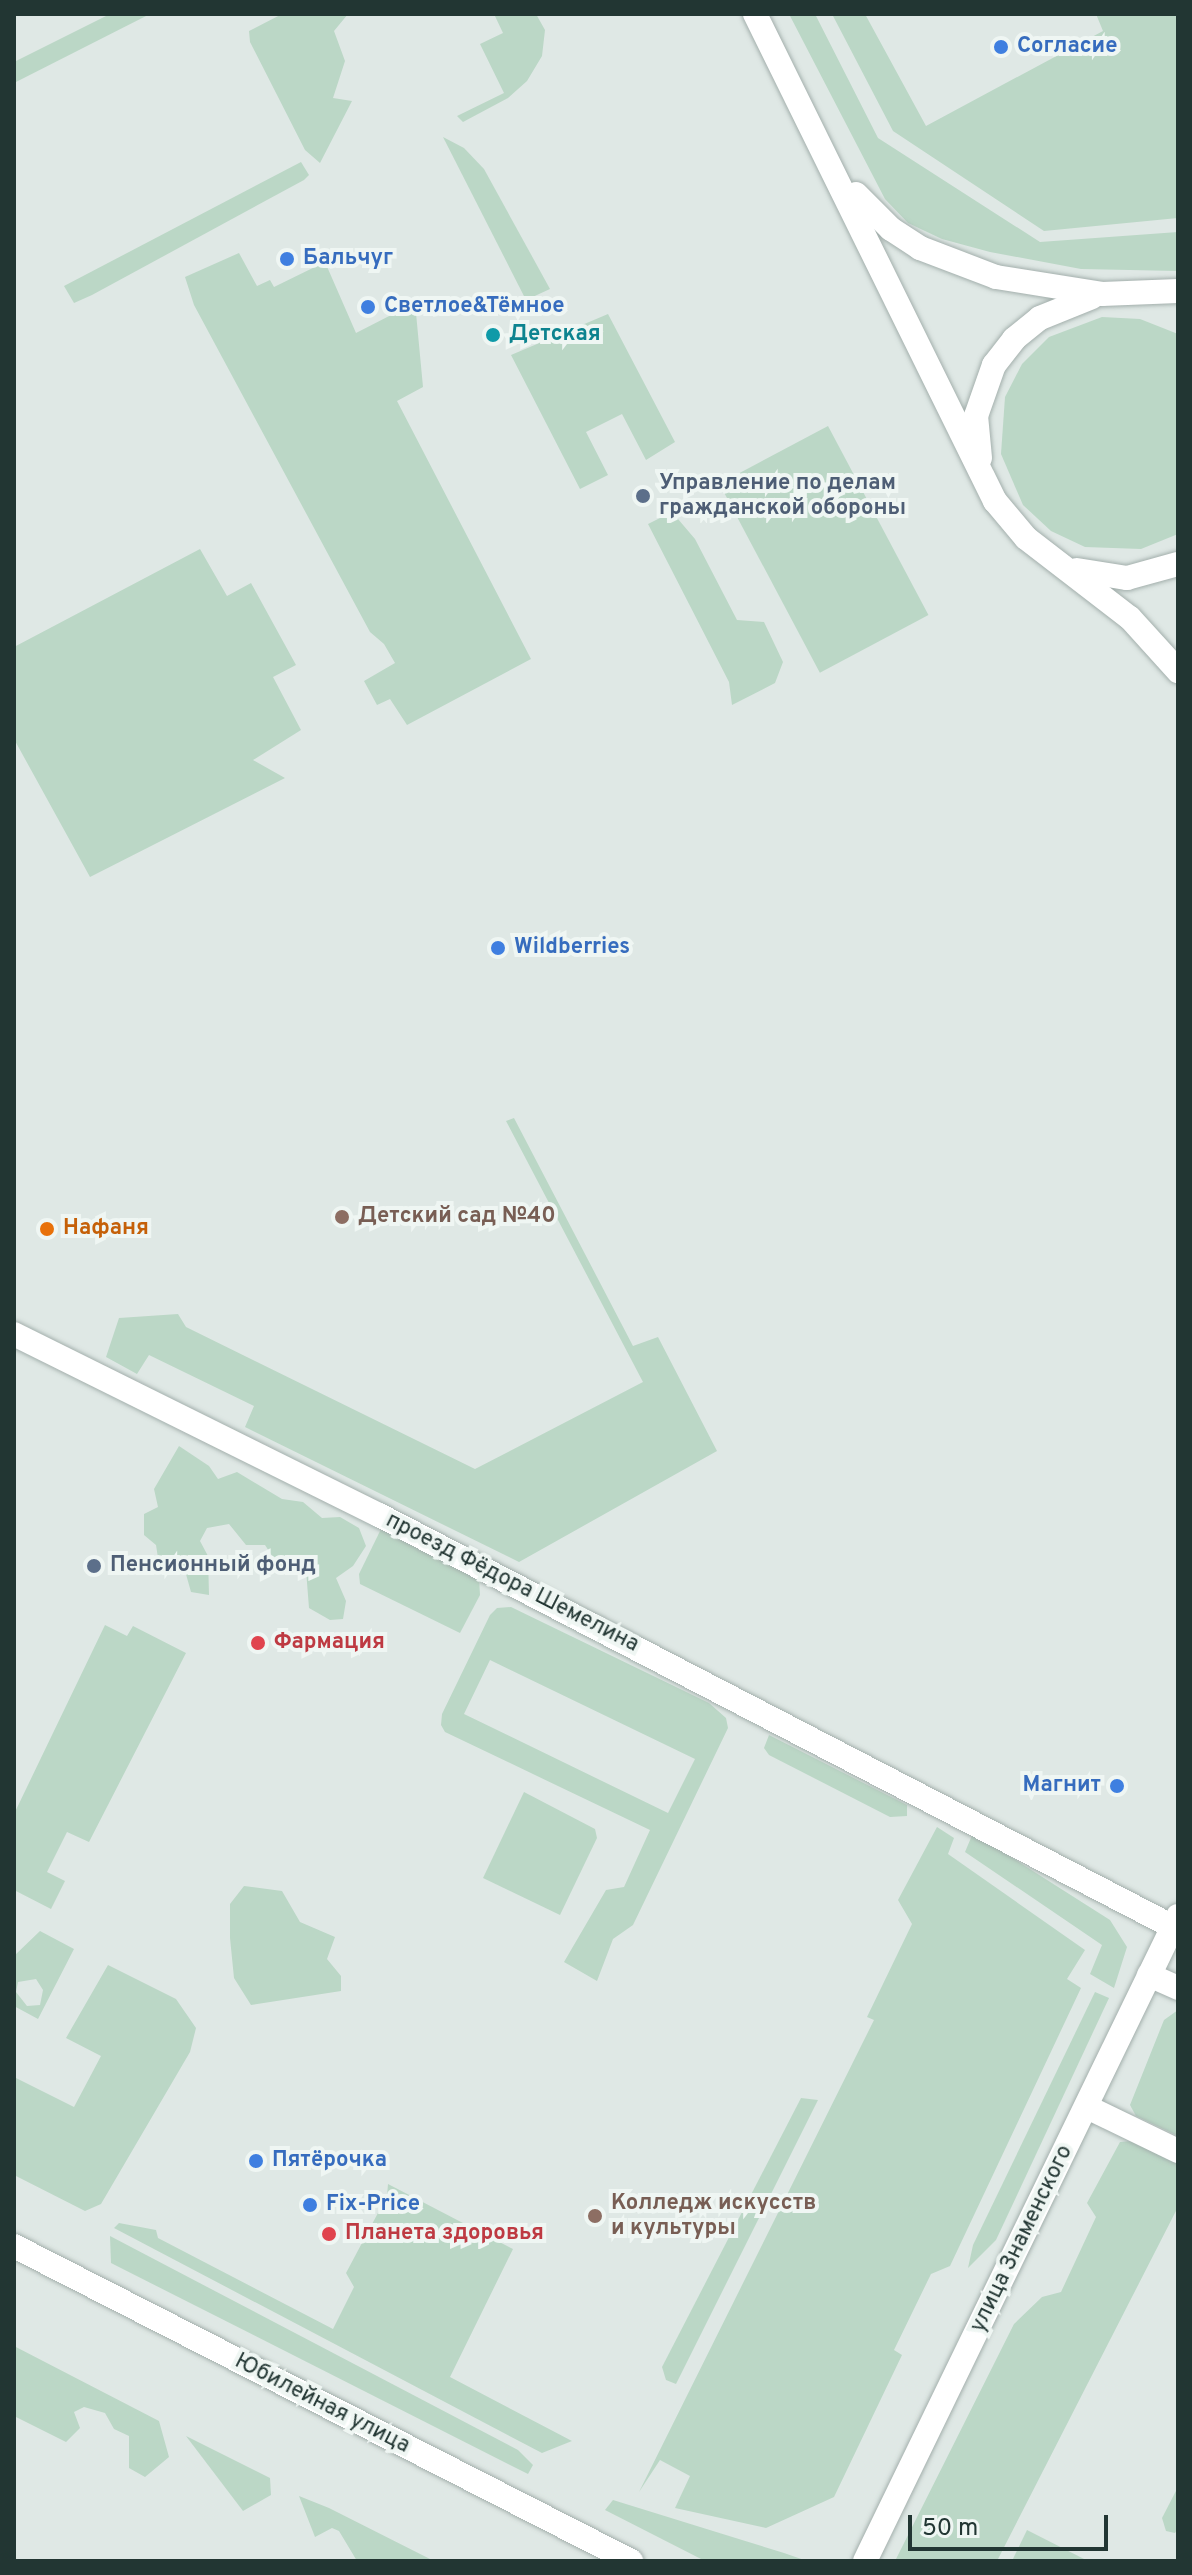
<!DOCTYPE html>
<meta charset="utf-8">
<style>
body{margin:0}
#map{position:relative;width:1192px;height:2575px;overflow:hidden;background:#dfe8e5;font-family:Overpass,sans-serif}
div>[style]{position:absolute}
.green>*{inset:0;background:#bbd7c6;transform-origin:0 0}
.roads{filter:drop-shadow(0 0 2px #a3afac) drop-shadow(0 0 2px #a3afac)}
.street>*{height:24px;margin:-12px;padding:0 12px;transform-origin:12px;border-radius:12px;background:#fff}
.secondary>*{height:24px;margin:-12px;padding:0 12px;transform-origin:12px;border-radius:12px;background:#fff}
.dots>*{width:22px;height:22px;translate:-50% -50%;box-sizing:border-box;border:4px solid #eff6f3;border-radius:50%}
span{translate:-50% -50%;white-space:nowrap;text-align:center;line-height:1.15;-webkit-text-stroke:8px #eff6f3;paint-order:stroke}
.shop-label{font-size:22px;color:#366cbe;font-weight:700}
.left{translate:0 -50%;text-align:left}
.right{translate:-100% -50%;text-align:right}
.culture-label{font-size:22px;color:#0d838f;font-weight:700}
.service-label{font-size:22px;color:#4e5e75;font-weight:700}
.education-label{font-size:22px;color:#785e54;font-weight:700}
.food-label{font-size:22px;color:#c56008;font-weight:700}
.street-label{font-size:22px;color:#223633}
.health-label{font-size:22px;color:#be3a42;font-weight:700}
.frame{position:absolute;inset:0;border:16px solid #223633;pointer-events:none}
.scale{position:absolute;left:908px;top:2515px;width:200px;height:36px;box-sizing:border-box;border:4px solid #223633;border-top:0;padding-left:10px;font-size:24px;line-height:28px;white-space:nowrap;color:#223633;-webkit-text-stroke:6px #eff6f3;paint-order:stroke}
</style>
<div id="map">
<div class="green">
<div style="clip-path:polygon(110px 14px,150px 14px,14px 83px,14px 62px)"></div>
<div style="clip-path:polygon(282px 14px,348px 14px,334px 31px,345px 61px,333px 98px,352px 101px,320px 163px,305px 150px,250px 42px,249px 31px)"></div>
<div style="clip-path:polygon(494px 14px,536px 14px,545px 30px,542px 56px,527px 81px,508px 98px,463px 122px,457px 116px,504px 93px,480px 44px,503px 33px)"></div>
<div style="clip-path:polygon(789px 14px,815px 14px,878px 138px,1040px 242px,1178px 232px,1178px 271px,1081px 269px,990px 252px,942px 239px,908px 223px,885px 199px)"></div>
<div style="clip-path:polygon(832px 14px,865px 14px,926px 126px,1103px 31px,1096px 14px,1178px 14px,1178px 218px,1044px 231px,893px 131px)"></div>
<div style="clip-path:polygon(443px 137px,464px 148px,484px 169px,550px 289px,526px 300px)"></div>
<div style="clip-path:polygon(301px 162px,309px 175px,304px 180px,92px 295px,74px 303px,64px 286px)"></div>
<div style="clip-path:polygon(239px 253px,257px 286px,270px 280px,274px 287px,325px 262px,356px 333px,397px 312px,416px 313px,423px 387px,397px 401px,531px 659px,407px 725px,390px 699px,377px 705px,364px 681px,395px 663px,384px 644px,370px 632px,194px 305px,185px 277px)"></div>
<div style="clip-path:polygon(608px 314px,675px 442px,646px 460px,622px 414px,586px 432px,608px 475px,580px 489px,511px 355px)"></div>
<div style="clip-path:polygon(1102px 317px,1140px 319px,1178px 334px,1178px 534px,1141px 549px,1085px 547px,1051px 531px,1023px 505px,1001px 454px,1005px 397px,1022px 364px,1049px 337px)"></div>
<div style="left:828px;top:426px;width:214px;height:123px;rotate:62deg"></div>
<div style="clip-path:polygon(672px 512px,695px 539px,737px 620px,764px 622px,783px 662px,775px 683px,732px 705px,729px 682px,648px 524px)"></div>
<div style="clip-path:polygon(200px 549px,227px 596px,251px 583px,296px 665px,273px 677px,301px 730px,253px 760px,285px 778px,90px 877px,14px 739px,14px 647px)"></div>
<div style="clip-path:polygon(514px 1118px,633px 1346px,658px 1337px,717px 1451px,519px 1562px,245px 1427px,254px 1406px,149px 1355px,137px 1374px,106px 1357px,119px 1318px,178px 1314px,186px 1327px,475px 1469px,643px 1382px,506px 1121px)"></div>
<div style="clip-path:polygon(179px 1446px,209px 1466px,218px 1479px,237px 1472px,282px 1499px,303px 1502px,322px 1518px,340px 1517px,359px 1528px,366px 1546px,353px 1566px,336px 1578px,346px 1601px,343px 1619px,330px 1620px,309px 1608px,306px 1570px,276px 1562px,265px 1545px,246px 1545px,229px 1524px,207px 1528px,200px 1541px,208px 1556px,209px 1595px,191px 1592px,182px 1560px,158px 1558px,156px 1545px,144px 1535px,144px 1514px,158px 1507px,154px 1489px)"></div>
<div style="clip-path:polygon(382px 1527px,479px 1578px,480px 1595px,460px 1633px,360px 1584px,359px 1574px)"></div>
<div style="clip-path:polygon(evenodd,511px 1607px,709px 1703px,726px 1718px,728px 1728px,633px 1925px,613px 1939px,597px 1981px,564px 1962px,606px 1890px,624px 1887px,650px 1830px,445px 1732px,441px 1725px,442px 1714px,490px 1615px,497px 1608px,511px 1607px,490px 1660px,695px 1759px,668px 1813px,464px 1714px,490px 1660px)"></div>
<div style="clip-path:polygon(105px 1625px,127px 1636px,133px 1626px,186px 1653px,89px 1842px,67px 1832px,47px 1872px,65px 1881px,51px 1909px,14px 1890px,14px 1814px)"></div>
<div style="clip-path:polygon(769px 1735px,907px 1805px,907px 1816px,890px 1817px,769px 1755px,764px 1748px)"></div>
<div style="clip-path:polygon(524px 1792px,595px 1829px,597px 1838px,560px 1915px,483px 1878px)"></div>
<div style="clip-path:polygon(937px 1827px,954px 1838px,948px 1854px,1085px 1950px,1067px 1979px,1081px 1988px,950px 2266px,931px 2274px,894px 2350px,902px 2355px,834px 2497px,766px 2528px,675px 2508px,690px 2476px,660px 2460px,639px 2492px,874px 2020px,867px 2017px,912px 1924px,898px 1900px)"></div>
<div style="clip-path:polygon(973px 1833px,1110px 1920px,1127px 1947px,1114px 1988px,1090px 1974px,1102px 1945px,965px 1852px)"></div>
<div style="clip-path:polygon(244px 1886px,282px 1891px,300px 1922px,335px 1937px,327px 1959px,341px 1976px,341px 1991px,251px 2005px,234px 1978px,230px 1938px,230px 1904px)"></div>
<div style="clip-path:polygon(evenodd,40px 1931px,74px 1949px,38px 2019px,14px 2006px,14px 1956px,40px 1931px,36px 1979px,43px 1990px,40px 2005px,27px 2006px,16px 1992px,18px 1982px,36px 1979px)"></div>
<div style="clip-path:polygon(108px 1965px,176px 1999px,196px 2028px,190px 2052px,101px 2204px,85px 2211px,14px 2175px,14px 2077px,74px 2107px,101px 2056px,66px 2038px)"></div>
<div style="clip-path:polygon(1095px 1992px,1109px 1998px,996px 2240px,968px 2268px,973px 2245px)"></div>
<div style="clip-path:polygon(1178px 2010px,1178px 2136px,1136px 2116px,1130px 2105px,1164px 2020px)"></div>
<div style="clip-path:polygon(801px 2098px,818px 2100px,676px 2384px,666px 2380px,662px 2367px)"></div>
<div style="clip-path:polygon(1132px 2141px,1178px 2161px,1178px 2207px,997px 2561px,895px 2561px,1014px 2324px,1042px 2297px,1061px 2292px,1096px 2217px,1087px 2203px,1120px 2142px)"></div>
<div style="clip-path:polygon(388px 2184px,513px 2249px,450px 2377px,572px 2441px,542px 2453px,114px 2228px,119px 2223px,156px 2230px,158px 2238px,333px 2329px,354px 2287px,346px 2273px,387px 2196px)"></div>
<div style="clip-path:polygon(110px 2236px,518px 2450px,533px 2465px,528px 2474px,111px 2263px)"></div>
<div style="clip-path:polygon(14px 2346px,159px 2421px,169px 2457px,145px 2477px,129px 2468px,129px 2436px,114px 2429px,105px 2413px,84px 2407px,74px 2412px,80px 2428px,66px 2442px,14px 2416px)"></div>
<div style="clip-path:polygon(186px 2436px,270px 2478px,271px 2495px,243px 2511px)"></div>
<div style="clip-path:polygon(1178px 2487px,1178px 2528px,1175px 2533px,1166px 2531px,1162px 2518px)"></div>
<div style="clip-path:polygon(299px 2496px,329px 2508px,434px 2561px,357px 2561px,339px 2531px,332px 2528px,315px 2537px)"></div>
<div style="clip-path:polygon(613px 2500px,784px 2553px,807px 2561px,705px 2561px,605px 2510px)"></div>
<div style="clip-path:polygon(1027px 2530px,1088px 2561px,1012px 2561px)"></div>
</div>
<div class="roads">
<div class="street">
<div style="left:14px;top:1334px;width:407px;rotate:26.4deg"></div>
<div style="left:379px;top:1515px;width:895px;rotate:27.42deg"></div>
<div style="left:1149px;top:1975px;width:32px;rotate:24deg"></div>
<div style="left:1087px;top:2107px;width:101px;rotate:25.8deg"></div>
</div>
<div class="secondary">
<div style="left:755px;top:14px;width:543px;rotate:63.77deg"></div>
<div style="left:995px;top:501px;width:48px;rotate:50deg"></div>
<div style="left:1026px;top:538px;width:131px;rotate:37.6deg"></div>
<div style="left:1130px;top:618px;width:72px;rotate:47.8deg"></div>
<div style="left:856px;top:194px;width:49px;rotate:45deg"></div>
<div style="left:891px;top:229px;width:35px;rotate:33deg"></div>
<div style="left:920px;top:248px;width:81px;rotate:20.9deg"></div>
<div style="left:996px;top:277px;width:107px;rotate:9.1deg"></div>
<div style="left:1102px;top:294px;width:76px;rotate:-2.3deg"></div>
<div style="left:980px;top:458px;width:42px;rotate:-95.4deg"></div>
<div style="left:976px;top:416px;width:54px;rotate:-70.6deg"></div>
<div style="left:994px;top:365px;width:33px;rotate:-52deg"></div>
<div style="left:1014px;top:339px;width:33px;rotate:-39deg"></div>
<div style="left:1040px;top:318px;width:56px;rotate:-22deg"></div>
<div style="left:1077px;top:570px;width:51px;rotate:9.1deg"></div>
<div style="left:1127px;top:578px;width:53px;rotate:-15.4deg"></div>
<div style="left:14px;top:2246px;width:693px;rotate:27.05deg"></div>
<div style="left:865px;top:2561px;width:717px;rotate:-64.11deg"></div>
</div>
</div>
<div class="dots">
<div style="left:1001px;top:47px;background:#3f7fe0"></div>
<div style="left:287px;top:259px;background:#3f7fe0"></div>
<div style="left:368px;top:307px;background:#3f7fe0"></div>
<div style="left:493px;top:335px;background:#0f9aa8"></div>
<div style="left:643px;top:496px;background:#5c6f8a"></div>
<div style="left:498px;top:948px;background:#3f7fe0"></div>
<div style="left:342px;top:1217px;background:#8d6e63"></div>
<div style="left:47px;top:1229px;background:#e8710a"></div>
<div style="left:94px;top:1566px;background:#5c6f8a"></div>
<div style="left:258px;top:1643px;background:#e0444e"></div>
<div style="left:1117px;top:1786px;background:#3f7fe0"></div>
<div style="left:256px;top:2161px;background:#3f7fe0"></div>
<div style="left:310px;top:2205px;background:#3f7fe0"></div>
<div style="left:595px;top:2216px;background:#8d6e63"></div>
<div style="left:329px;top:2234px;background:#e0444e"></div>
</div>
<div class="shop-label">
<span class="left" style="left:1017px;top:47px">Согласие</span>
<span class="left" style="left:303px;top:259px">Бальчуг</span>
<span class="left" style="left:384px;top:307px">Светлое&amp;Тёмное</span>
<span class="left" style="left:514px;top:948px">Wildberries</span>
<span class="right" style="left:1101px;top:1786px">Магнит</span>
<span class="left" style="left:272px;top:2161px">Пятёрочка</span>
<span class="left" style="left:326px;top:2205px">Fix-Price</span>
</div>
<div class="culture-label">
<span class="left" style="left:509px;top:335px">Детская</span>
</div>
<div class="service-label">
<span class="left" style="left:659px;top:496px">Управление по делам<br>гражданской обороны</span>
<span class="left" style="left:110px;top:1566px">Пенсионный фонд</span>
</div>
<div class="education-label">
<span class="left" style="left:358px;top:1217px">Детский сад №40</span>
<span class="left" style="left:611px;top:2216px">Колледж искусств<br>и культуры</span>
</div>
<div class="food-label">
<span class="left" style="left:63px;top:1229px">Нафаня</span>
</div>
<div class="street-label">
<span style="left:512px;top:1583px;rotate:27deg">проезд Фёдора Шемелина</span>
<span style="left:1022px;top:2239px;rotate:-64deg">улица Знаменского</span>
<span style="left:322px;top:2404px;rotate:27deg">Юбилейная улица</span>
</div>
<div class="health-label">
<span class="left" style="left:274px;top:1643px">Фармация</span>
<span class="left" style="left:345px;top:2234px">Планета здоровья</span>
</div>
<div class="frame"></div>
<div class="scale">50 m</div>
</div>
